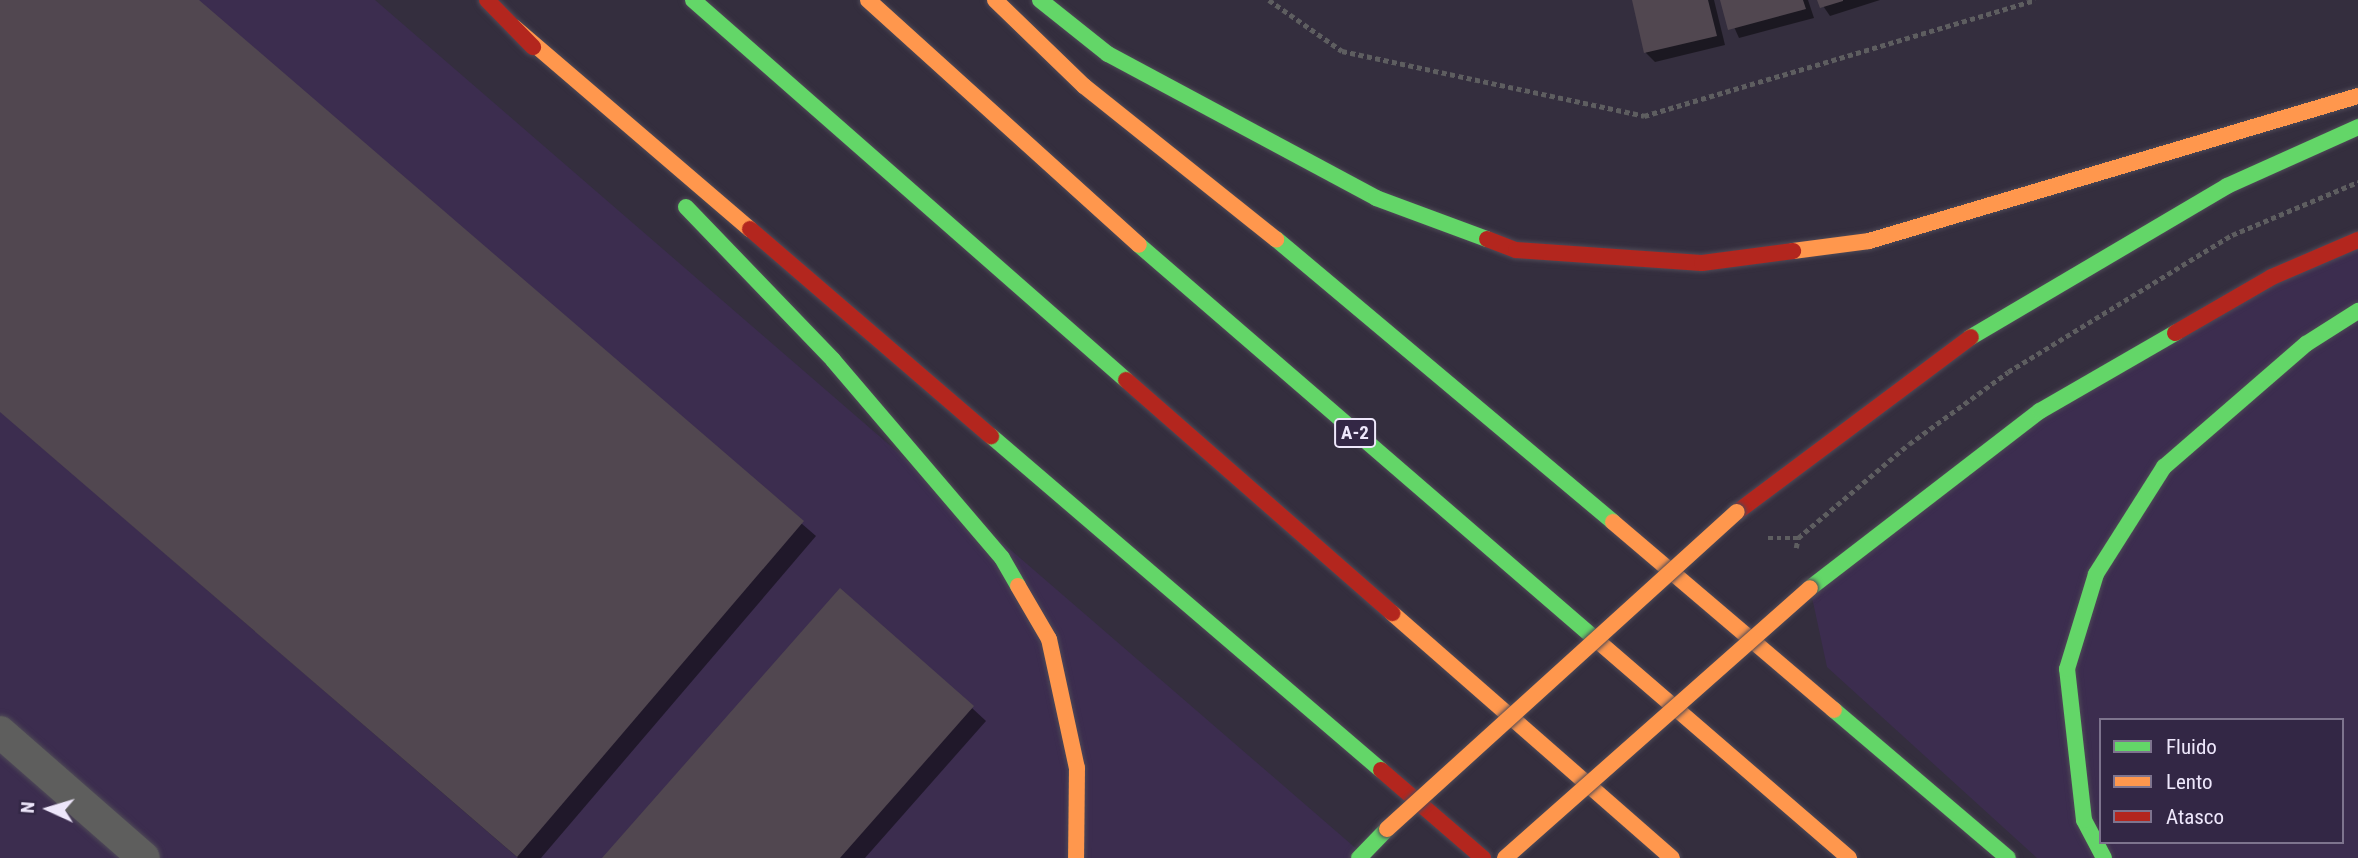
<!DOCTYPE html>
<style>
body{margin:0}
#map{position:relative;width:2358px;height:858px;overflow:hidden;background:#342e3e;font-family:"Roboto Condensed",sans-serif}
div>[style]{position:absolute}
.built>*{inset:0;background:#3c2d4f}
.shadow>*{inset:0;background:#0007}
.building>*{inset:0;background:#514750}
.path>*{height:4.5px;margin-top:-2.25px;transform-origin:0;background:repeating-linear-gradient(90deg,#5e5e60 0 5px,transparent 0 8.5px)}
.roads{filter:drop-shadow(0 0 2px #4f4a57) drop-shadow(0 0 2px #4f4a57)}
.street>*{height:32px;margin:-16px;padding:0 16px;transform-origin:16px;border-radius:16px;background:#5e5e5d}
.fast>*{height:16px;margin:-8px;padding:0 8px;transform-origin:8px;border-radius:8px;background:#63d668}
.slow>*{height:16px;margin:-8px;padding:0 8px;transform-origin:8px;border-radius:8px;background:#ff974d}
.jam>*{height:16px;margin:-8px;padding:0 8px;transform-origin:8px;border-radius:8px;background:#b3261e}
.bridges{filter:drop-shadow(0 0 2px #4f4a57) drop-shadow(0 0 2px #4f4a57)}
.slow-bridge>*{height:16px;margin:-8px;padding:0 8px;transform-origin:8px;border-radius:8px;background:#ff974d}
span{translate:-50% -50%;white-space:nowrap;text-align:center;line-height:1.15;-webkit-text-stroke:5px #332745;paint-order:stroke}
.shield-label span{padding:2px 5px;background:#332745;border:2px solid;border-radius:5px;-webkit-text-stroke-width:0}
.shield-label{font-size:19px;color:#eee7fb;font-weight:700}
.legend{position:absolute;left:2099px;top:718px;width:245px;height:126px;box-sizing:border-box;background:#332745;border:2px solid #7e748e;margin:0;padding:9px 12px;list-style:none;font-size:21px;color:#eee7fb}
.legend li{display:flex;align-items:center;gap:14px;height:35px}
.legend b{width:35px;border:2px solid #7e748e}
.north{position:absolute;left:14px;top:774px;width:70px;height:70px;-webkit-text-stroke:5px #332745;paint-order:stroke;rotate:274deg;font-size:19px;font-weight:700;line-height:28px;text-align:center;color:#eee7fb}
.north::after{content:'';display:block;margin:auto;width:24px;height:32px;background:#eee7fb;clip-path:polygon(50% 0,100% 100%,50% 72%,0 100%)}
</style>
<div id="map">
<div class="built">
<div style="clip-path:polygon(0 0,375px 0,1367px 858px,0 858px)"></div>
<div style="clip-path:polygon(evenodd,2358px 240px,2358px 858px,2037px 858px,1827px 667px,1810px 588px,2040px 411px,2358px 240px,2101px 720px,2342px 720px,2342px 842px,2101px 842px,2101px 720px)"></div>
</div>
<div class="shadow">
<div style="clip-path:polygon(0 0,196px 0,816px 536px,541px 858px,518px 858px,0 411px)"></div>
<div style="clip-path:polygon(1634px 0,1714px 0,1725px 45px,1655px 62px,1646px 53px)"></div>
<div style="clip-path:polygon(1722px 0,1808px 0,1814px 18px,1739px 38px)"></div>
<div style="clip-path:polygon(1819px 0,1880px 0,1830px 16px)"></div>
<div style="clip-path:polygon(972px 708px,986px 721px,865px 858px,605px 858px)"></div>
</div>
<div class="building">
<div style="clip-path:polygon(0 0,199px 0,804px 521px,517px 857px,0 412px)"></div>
<div style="clip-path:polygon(1632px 0,1708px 0,1717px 36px,1644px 53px)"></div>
<div style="clip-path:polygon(1720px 0,1803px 0,1806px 9px,1728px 30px)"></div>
<div style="clip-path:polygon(1817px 0,1843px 0,1843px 1px,1820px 8px)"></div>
<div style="clip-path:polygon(840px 588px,974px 706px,840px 858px,602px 858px)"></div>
</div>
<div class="path">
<div style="left:1269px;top:0;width:89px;rotate:34.9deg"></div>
<div style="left:1342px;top:51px;width:309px;rotate:12.1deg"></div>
<div style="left:1644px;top:116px;width:408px;rotate:-16.5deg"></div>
<div style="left:1768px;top:538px;width:30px"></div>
<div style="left:1796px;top:548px;width:10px;rotate:-79deg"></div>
<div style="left:1798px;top:538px;width:145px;rotate:-40.3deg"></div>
<div style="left:1909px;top:444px;width:122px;rotate:-36deg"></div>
<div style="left:2008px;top:372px;width:263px;rotate:-31.5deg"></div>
<div style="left:2232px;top:235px;width:137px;rotate:-22.8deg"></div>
</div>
<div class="roads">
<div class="street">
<div style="left:0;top:732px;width:191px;rotate:41.2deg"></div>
</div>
<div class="fast">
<div style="left:693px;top:0;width:576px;rotate:41.27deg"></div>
<div style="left:1040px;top:0;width:87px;rotate:38.5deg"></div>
<div style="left:1108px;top:54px;width:304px;rotate:28.2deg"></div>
<div style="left:1376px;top:198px;width:118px;rotate:20.3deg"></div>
<div style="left:686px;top:207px;width:212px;rotate:46.1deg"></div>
<div style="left:833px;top:360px;width:260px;rotate:49.5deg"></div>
<div style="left:1002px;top:558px;width:32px;rotate:60deg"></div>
<div style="left:1276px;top:239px;width:440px;rotate:40deg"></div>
<div style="left:1139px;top:245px;width:609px;rotate:40.81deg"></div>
<div style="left:1971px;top:337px;width:297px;rotate:-30.5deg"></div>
<div style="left:2227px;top:186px;width:144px;rotate:-24.2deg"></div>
<div style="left:991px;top:436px;width:513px;rotate:40.58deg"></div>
<div style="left:1810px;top:588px;width:290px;rotate:-37.6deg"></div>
<div style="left:2040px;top:411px;width:156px;rotate:-30deg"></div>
<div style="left:1834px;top:710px;width:228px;rotate:40.4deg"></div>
<div style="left:1359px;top:858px;width:40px;rotate:-46deg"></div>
<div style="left:2104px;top:858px;width:43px;rotate:-117.8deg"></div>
<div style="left:2084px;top:820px;width:152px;rotate:-96.4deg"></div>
<div style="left:2067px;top:669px;width:99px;rotate:-73deg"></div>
<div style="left:2096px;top:574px;width:127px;rotate:-57.6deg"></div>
<div style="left:2164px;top:467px;width:188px;rotate:-40.9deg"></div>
<div style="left:2306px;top:344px;width:62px;rotate:-32.4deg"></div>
</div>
<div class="slow">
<div style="left:868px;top:0;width:365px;rotate:42.1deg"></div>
<div style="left:995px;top:0;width:124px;rotate:44deg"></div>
<div style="left:1084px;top:86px;width:246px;rotate:38.6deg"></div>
<div style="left:514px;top:27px;width:311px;rotate:40.6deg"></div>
<div style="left:1793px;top:251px;width:77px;rotate:-7.5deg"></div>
<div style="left:1869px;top:241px;width:510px;rotate:-16.52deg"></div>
<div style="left:1613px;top:522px;width:290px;rotate:40.4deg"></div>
<div style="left:1018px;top:586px;width:61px;rotate:59.7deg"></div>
<div style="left:1049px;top:639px;width:132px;rotate:77.8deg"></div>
<div style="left:1077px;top:768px;width:90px;rotate:90.6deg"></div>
<div style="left:1392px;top:613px;width:372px;rotate:41.2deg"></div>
<div style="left:1600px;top:643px;width:329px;rotate:40.8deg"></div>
</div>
<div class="jam">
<div style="left:487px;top:0;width:66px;rotate:45.6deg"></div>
<div style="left:750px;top:229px;width:318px;rotate:40.7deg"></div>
<div style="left:1487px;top:239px;width:31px;rotate:21deg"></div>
<div style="left:1516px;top:250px;width:186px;rotate:4deg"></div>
<div style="left:1702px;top:263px;width:92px;rotate:-7.5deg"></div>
<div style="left:2175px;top:333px;width:112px;rotate:-30deg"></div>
<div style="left:2272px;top:277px;width:94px;rotate:-23.3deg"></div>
<div style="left:1126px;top:380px;width:354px;rotate:41.2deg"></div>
<div style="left:1737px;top:512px;width:292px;rotate:-36.8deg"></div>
<div style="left:1381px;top:770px;width:135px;rotate:40.8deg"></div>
</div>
</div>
<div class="bridges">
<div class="slow-bridge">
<div style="left:1387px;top:829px;width:472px;rotate:-42.2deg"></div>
<div style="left:1505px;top:858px;width:407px;rotate:-41.5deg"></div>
</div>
</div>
<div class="shield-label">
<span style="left:1355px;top:433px">A-2</span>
</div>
<ul class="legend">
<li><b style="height:9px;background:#63d668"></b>Fluido</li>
<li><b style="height:9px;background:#ff974d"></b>Lento</li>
<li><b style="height:9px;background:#b3261e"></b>Atasco</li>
</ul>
<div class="north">N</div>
</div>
